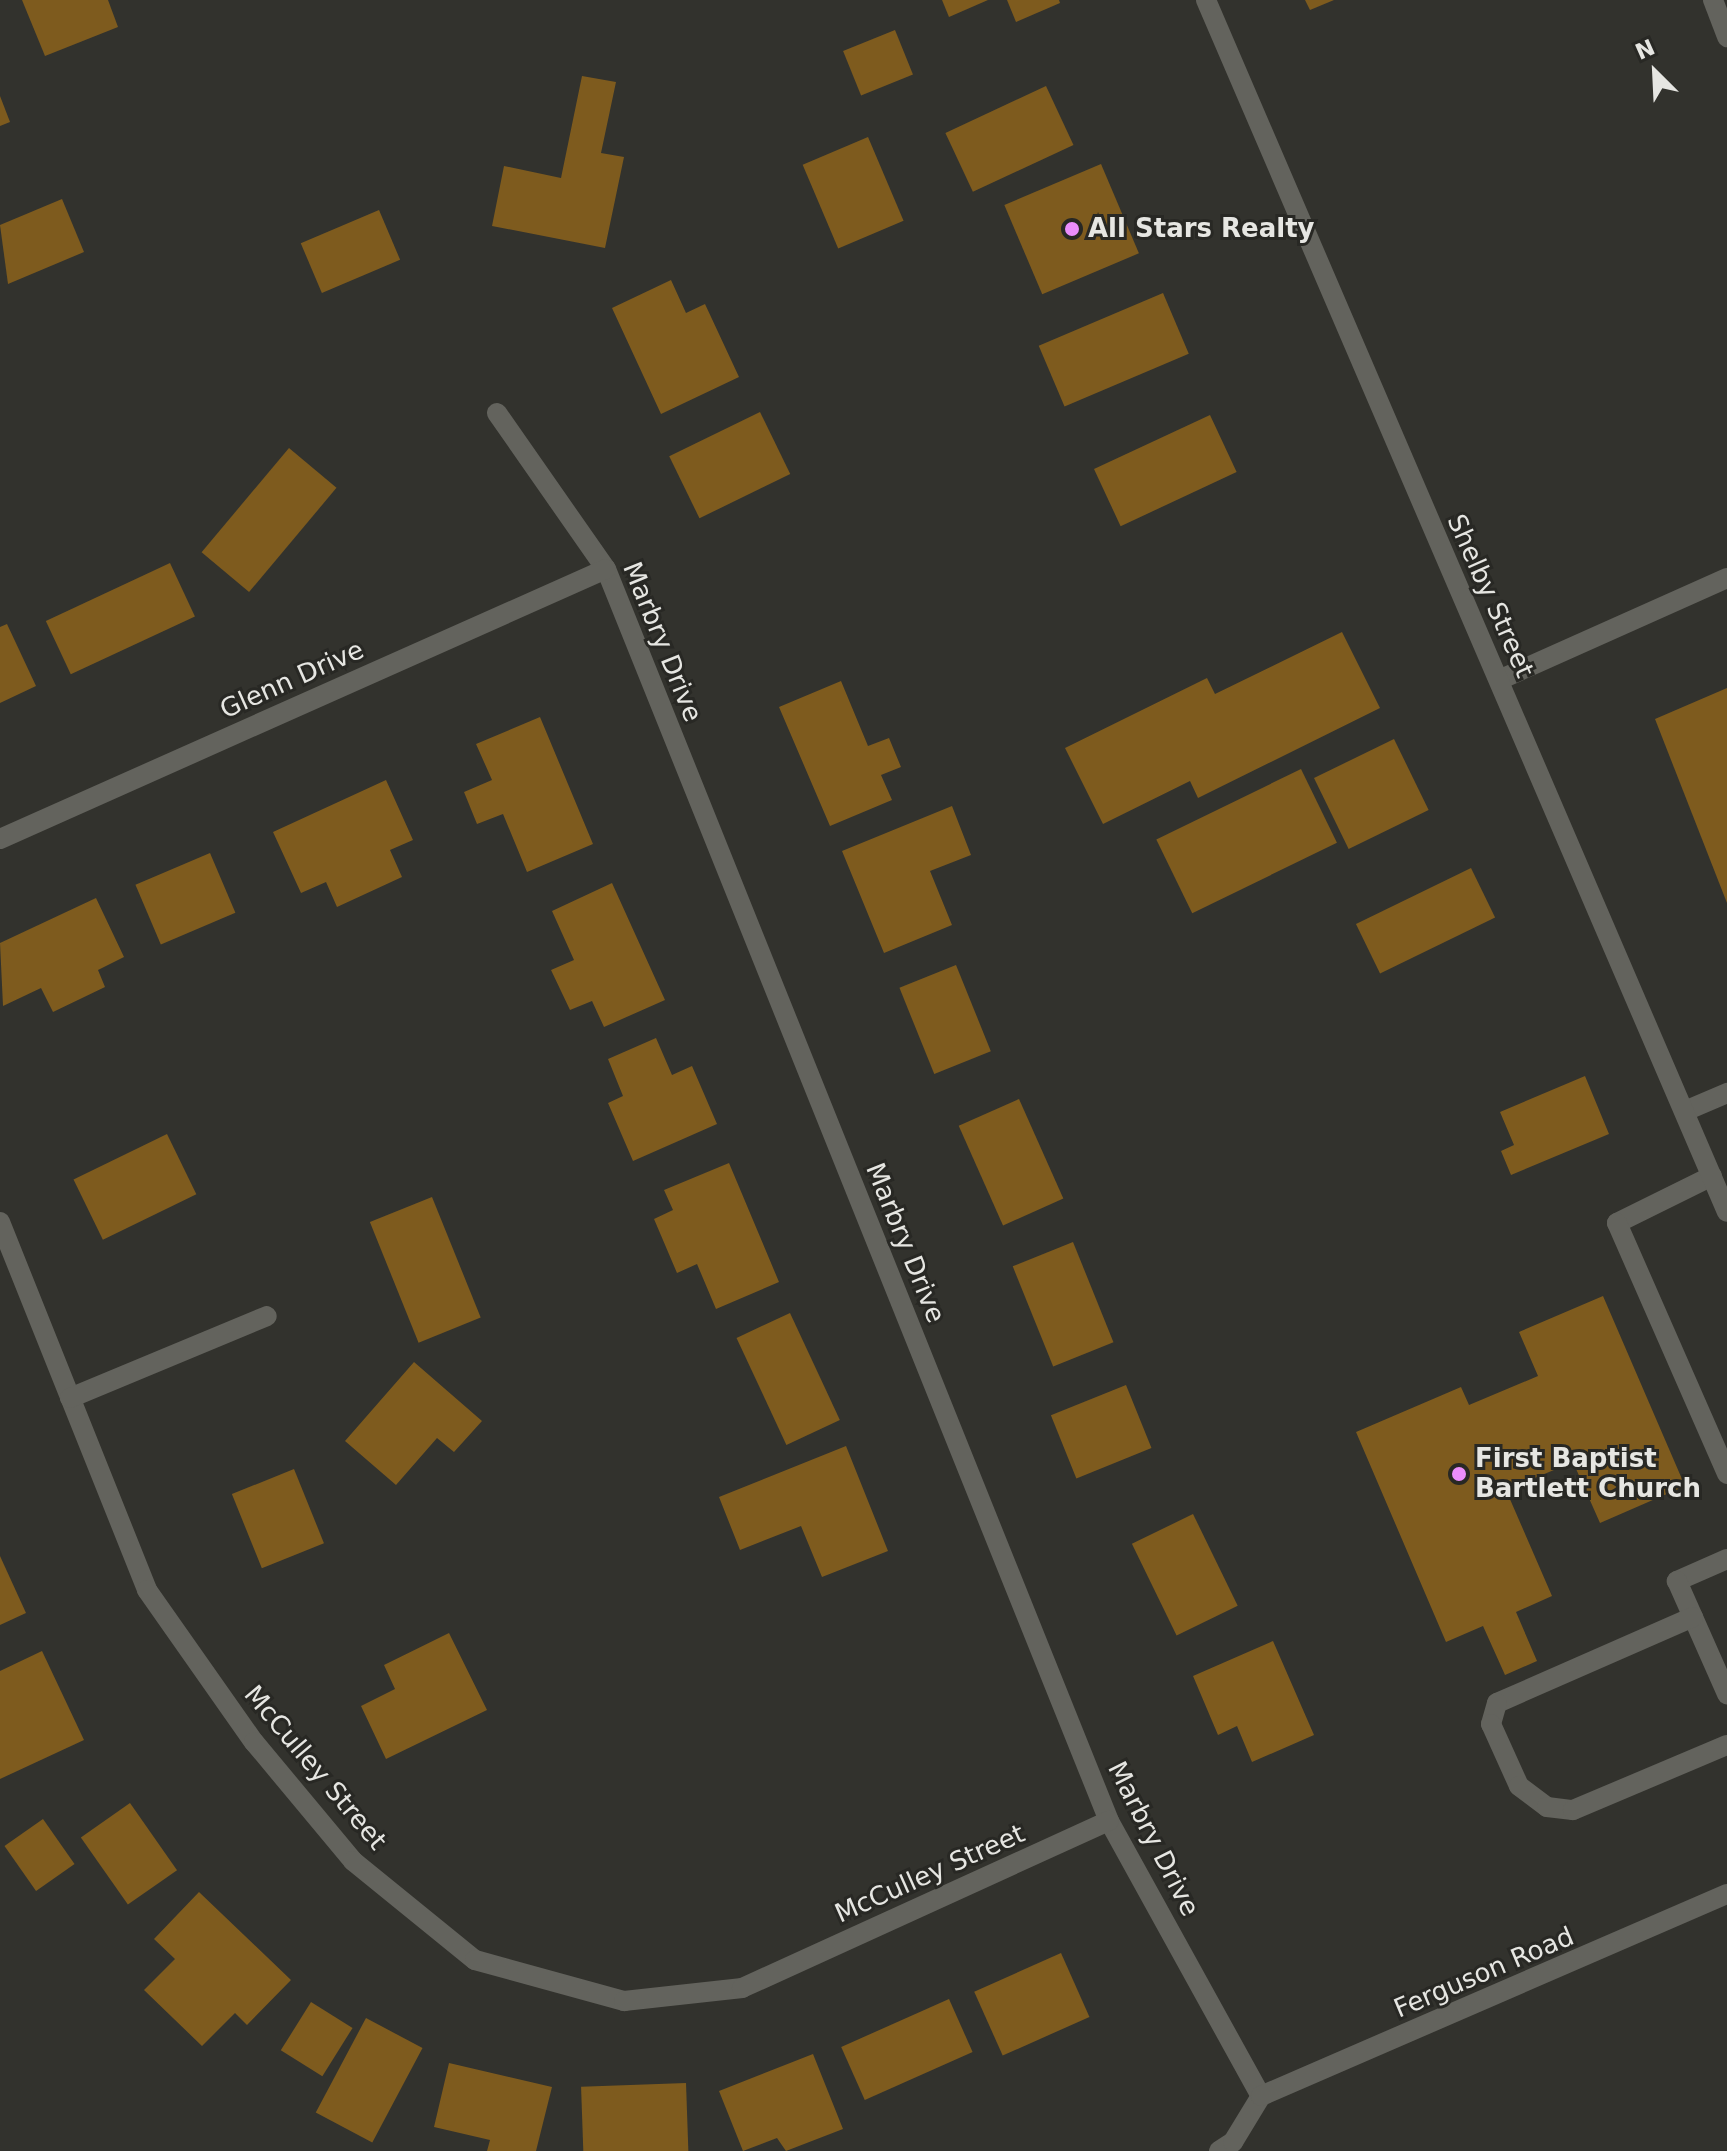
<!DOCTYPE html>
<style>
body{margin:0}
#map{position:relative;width:1727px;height:2151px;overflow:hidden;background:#32322d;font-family:"DejaVu Sans",sans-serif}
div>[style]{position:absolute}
.building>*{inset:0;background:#7e5b1e;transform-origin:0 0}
.service>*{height:20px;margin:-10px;padding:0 10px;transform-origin:10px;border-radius:10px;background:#63635d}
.minor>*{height:20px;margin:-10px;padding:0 10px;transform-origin:10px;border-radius:10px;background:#63635d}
.dots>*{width:22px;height:22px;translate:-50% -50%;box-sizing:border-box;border:4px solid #282824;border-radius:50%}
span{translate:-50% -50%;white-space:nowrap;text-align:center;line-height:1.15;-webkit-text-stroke:6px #282824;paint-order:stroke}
.poi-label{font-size:26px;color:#e6e6e2;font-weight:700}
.left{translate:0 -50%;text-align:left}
.street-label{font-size:26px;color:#e6e6e2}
.north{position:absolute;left:1615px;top:32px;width:80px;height:80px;-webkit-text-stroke:6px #282824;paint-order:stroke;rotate:336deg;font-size:22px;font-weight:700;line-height:32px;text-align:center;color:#e6e6e2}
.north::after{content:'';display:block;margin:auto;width:28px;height:36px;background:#e6e6e2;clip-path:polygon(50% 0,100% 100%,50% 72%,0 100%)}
</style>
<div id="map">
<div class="building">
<div style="clip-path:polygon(22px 0,108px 0,118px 27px,45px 56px)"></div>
<div style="clip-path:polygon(942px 0,988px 0,949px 17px)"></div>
<div style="clip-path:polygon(1007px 0,1059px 0,1060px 3px,1016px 22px)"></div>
<div style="clip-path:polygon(1305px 0,1334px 0,1310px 10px)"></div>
<div style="left:895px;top:30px;width:48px;height:56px;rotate:68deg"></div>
<div style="clip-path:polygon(582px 76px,616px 82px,601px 153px,624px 157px,605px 248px,492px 226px,504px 166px,561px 178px)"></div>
<div style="left:1046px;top:86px;width:65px;height:111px;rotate:65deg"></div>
<div style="clip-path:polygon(0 96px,10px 122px,0 126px)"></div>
<div style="left:868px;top:137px;width:91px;height:71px;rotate:67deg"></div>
<div style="left:1101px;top:164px;width:97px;height:105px;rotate:67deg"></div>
<div style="clip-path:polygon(62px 199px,84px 252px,8px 284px,0 225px)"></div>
<div style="left:379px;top:210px;width:54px;height:85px;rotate:67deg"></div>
<div style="clip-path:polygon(671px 280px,686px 313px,705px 304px,739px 377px,661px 414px,612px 308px)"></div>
<div style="left:1163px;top:293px;width:66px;height:135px;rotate:67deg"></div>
<div style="left:760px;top:412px;width:69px;height:101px;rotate:64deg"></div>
<div style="left:1210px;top:415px;width:63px;height:128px;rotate:65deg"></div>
<div style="left:289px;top:448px;width:62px;height:136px;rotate:40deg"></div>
<div style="left:170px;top:563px;width:59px;height:137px;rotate:65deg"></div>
<div style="clip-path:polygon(7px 624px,36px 686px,0 703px,0 627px)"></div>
<div style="clip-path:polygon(1342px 632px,1380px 708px,1198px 798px,1190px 781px,1103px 824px,1065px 748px,1207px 678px,1215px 694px)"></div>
<div style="clip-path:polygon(841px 681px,868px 746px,889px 738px,901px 767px,881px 775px,892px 800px,830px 826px,779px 707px)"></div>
<div style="clip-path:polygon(1727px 688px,1727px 903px,1655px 719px)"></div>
<div style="clip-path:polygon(540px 717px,593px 844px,527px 872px,503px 814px,477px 824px,464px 792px,492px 780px,476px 744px)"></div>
<div style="left:1394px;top:739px;width:79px;height:89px;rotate:64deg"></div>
<div style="left:1301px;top:769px;width:82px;height:161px;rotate:64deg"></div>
<div style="clip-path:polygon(386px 780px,413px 840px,390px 850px,402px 877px,337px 907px,326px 882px,301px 893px,273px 832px)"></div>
<div style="clip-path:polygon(952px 806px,971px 855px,930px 871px,952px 925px,884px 953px,842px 851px)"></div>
<div style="left:210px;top:853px;width:65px;height:81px;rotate:67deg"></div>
<div style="left:1471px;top:868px;width:55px;height:128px;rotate:64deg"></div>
<div style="clip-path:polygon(612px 883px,665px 1000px,604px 1027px,592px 1001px,570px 1010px,551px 970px,574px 960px,552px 911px)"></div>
<div style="clip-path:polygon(96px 898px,124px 957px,98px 970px,105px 987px,53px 1012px,41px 988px,3px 1006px,0 943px)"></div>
<div style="left:956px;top:965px;width:93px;height:61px;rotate:68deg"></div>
<div style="clip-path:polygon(656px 1038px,672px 1075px,692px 1066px,717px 1124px,633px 1161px,608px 1103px,623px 1096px,608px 1059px)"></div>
<div style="clip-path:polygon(1585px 1076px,1609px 1134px,1511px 1175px,1501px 1151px,1514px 1145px,1500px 1112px)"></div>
<div style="left:1019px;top:1099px;width:109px;height:66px;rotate:66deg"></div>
<div style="left:167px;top:1134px;width:67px;height:104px;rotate:64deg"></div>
<div style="clip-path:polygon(729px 1163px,779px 1282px,716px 1309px,697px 1264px,677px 1273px,654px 1219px,673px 1210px,664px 1190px)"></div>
<div style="left:432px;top:1197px;width:130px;height:67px;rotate:68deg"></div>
<div style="left:1073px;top:1242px;width:108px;height:65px;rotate:68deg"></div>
<div style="clip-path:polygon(1603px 1296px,1685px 1486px,1600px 1523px,1573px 1462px,1506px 1490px,1552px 1596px,1516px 1612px,1537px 1661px,1505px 1675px,1483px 1626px,1446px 1642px,1356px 1432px,1461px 1387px,1469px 1405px,1538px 1376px,1519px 1332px)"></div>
<div style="left:790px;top:1313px;width:118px;height:59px;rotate:65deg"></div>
<div style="clip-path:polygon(414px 1362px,482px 1421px,454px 1452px,437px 1438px,396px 1485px,345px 1441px)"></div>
<div style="left:1126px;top:1385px;width:68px;height:81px;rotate:68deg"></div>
<div style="clip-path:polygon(846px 1446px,888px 1551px,822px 1577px,801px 1526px,740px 1550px,719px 1497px)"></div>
<div style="left:294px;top:1469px;width:80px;height:67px;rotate:68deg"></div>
<div style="left:1193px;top:1514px;width:102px;height:68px;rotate:64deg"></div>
<div style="clip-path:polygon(0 1556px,26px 1613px,0 1625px)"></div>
<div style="clip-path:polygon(449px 1633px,487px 1710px,386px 1759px,361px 1706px,395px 1689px,384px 1665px)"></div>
<div style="clip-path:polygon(1273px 1641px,1314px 1735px,1252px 1762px,1237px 1726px,1218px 1735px,1193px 1676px)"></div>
<div style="clip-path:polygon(42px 1651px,84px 1740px,0 1779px,0 1671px)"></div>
<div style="left:130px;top:1803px;width:82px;height:60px;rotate:55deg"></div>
<div style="left:43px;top:1819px;width:55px;height:47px;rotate:55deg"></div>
<div style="clip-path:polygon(199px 1892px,291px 1980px,247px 2025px,235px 2013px,202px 2046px,144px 1990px,175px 1959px,154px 1939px)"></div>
<div style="left:1061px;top:1953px;width:70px;height:95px;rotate:66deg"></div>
<div style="left:949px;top:1999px;width:58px;height:118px;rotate:66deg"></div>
<div style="left:311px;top:2002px;width:49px;height:57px;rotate:32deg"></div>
<div style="left:366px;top:2018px;width:64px;height:107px;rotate:28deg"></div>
<div style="clip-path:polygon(813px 2054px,843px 2129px,786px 2151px,777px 2138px,743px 2151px,719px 2091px)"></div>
<div style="clip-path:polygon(449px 2063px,552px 2087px,536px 2151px,487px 2151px,490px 2140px,434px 2127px)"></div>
<div style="left:686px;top:2083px;width:68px;height:105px;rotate:88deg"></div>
</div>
<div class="service">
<div style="left:1713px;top:0;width:40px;rotate:69deg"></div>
<div style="left:1499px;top:680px;width:250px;rotate:-24.1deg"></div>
<div style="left:1685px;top:1111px;width:46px;rotate:-23.2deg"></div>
<div style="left:1712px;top:1176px;width:106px;rotate:153.7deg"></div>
<div style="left:1617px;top:1223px;width:274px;rotate:66.3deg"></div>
<div style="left:1727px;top:1559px;width:55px;rotate:156.3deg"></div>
<div style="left:1677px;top:1581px;width:124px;rotate:66.1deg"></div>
<div style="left:1693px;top:1617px;width:214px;rotate:156.3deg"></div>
<div style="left:1497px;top:1703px;width:22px;rotate:106deg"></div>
<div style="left:1491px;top:1724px;width:68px;rotate:65.7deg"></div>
<div style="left:1519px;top:1786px;width:35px;rotate:37deg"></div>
<div style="left:1547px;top:1807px;width:26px;rotate:7deg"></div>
<div style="left:1573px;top:1810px;width:167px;rotate:-22.9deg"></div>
<div style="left:1219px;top:2151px;width:17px;rotate:-33deg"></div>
<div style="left:1233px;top:2142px;width:54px;rotate:-58.7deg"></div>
</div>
<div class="minor">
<div style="left:1206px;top:0;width:1319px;rotate:66.74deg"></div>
<div style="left:497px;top:413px;width:190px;rotate:55.1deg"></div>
<div style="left:606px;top:569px;width:1349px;rotate:68.11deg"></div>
<div style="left:1109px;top:1821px;width:314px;rotate:61.1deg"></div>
<div style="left:1261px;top:2096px;width:508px;rotate:-23.44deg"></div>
<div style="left:0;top:839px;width:663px;rotate:-24.02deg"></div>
<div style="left:0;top:1222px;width:396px;rotate:68.2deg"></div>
<div style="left:147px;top:1590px;width:186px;rotate:54.9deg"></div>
<div style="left:254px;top:1742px;width:155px;rotate:50.2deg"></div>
<div style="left:353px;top:1861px;width:157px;rotate:39.1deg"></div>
<div style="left:475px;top:1960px;width:155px;rotate:15.4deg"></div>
<div style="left:624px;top:2001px;width:119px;rotate:-6.3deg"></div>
<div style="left:742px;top:1988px;width:403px;rotate:-24.5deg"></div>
<div style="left:70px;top:1398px;width:213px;rotate:-22.6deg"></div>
</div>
<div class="dots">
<div style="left:1072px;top:229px;background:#eb8dfb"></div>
<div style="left:1459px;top:1474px;background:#eb8dfb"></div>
</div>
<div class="poi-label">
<span class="left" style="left:1088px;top:229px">All Stars Realty</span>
<span class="left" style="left:1475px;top:1474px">First Baptist<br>Bartlett Church</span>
</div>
<div class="street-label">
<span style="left:1490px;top:596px;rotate:66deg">Shelby Street</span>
<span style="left:662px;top:642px;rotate:68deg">Marbry Drive</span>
<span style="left:292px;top:680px;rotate:-24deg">Glenn Drive</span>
<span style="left:905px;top:1243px;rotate:68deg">Marbry Drive</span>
<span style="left:315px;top:1768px;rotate:50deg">McCulley Street</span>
<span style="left:1153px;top:1839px;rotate:63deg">Marbry Drive</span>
<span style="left:930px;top:1874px;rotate:-24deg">McCulley Street</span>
<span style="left:1484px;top:1973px;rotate:-23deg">Ferguson Road</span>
</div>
<div class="north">N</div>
</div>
